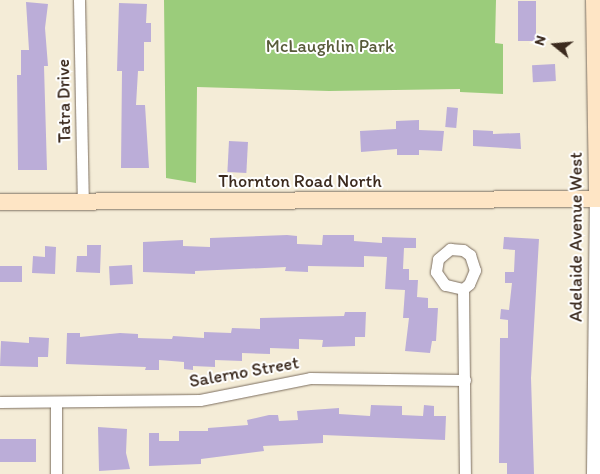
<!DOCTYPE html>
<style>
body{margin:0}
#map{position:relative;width:600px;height:474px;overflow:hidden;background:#f4ecd7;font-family:Itim,sans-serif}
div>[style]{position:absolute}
.green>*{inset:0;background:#9bcc7b}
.building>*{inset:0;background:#bbadd8;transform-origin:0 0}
.roads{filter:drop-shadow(0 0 1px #7c6e5f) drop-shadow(0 0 1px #7c6e5f)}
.minor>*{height:11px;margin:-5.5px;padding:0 5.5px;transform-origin:5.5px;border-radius:5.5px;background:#fff}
.tertiary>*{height:14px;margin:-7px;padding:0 7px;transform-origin:7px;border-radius:7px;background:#fff}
.secondary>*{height:16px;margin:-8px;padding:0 8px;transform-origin:8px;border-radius:8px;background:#fee5c5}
span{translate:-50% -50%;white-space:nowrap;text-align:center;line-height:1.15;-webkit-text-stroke:4px #fff;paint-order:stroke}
.park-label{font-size:18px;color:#585b3a}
.street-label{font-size:18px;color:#3b2a1e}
.north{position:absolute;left:530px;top:20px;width:50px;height:50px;-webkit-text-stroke:4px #fff;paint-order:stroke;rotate:287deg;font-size:14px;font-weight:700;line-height:20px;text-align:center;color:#3b2a1e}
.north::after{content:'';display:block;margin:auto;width:18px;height:22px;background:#3b2a1e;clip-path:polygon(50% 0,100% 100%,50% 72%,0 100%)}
</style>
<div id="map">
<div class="green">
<div style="clip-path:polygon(164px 0,496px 0,495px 43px,503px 44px,503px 94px,460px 92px,460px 89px,329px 91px,197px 87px,196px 183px,166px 178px)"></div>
</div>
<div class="building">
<div style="left:518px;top:1px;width:18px;height:40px"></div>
<div style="clip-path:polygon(26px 2px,48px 4px,45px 28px,48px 66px,44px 66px,47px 170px,18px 170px,17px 75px,21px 75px,21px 50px,29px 50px)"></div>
<div style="clip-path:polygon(119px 3px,147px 4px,146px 23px,151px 23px,151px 42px,144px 42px,144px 71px,138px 71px,136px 105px,145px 105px,149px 168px,121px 168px,122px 71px,117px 71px)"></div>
<div style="left:555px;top:64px;width:17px;height:23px;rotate:87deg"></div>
<div style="left:447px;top:107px;width:11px;height:20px;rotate:5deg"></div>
<div style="clip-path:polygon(419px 120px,419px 130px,444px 131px,442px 151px,419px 150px,419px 155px,397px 155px,397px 149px,361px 152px,360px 131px,396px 129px,396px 121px)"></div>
<div style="clip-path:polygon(473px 130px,493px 131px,493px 134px,520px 133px,521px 149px,473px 146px)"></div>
<div style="left:229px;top:141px;width:19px;height:31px;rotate:3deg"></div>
<div style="clip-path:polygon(323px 235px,354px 235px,354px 241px,382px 243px,382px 237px,416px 238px,416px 248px,404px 248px,403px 269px,409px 269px,409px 280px,418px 280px,417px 297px,428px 298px,428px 308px,438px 308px,436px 341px,432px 341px,430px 353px,405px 351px,409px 318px,403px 318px,405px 290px,385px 289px,387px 257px,364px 256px,364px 267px,308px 266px,308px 272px,285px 271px,286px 267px,195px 271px,195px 274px,143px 272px,143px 242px,183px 240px,183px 246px,210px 247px,210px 238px,287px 235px,297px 236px,297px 244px,322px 245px)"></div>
<div style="clip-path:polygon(504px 237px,539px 239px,531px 378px,534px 474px,507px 474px,507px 463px,499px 463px,500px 338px,508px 338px,508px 320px,500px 319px,501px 309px,509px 310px,512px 283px,505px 283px,505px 272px,514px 272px,515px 250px,503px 249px)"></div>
<div style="clip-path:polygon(87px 245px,101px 245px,100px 273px,76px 272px,77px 256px,87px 256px)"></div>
<div style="clip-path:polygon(45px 246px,56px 247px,55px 274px,32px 273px,33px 256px,45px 257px)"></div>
<div style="left:132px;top:265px;width:19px;height:23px;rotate:87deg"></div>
<div style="left:22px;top:266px;width:16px;height:22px;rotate:90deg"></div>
<div style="clip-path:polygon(345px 312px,366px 312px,365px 337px,355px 337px,355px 346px,322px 347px,323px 340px,299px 339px,299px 349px,270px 348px,270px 354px,242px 353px,242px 361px,215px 360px,215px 367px,193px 366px,193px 370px,184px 369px,184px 362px,159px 360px,159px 370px,145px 370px,146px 367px,66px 364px,67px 333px,80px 333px,80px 337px,120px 333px,138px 334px,138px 338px,172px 339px,173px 336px,204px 338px,204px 332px,231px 333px,232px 328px,260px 329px,260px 318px,344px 316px)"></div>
<div style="clip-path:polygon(29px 337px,49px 338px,48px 357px,38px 357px,38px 367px,0 366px,1px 341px,29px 343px)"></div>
<div style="clip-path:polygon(371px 405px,402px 406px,402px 415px,423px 416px,424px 405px,434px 406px,434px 416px,446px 416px,445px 440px,323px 435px,323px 443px,263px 446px,264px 451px,201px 459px,201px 464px,149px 466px,149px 433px,159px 433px,159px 441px,179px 441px,179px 431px,208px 431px,208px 428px,248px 425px,247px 420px,269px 415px,278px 415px,279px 421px,298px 420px,297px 411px,339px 408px,339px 414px,370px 416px)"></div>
<div style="clip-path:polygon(98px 427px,127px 429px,126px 453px,130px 469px,99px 471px)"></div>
<div style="left:36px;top:439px;width:23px;height:36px;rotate:90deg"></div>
</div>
<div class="roads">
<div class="minor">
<div style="left:79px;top:0;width:202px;rotate:88.9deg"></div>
<div style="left:463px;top:289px;width:18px;rotate:-167deg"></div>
<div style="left:445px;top:285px;width:16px;rotate:-125deg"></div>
<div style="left:436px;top:272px;width:13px;rotate:-81deg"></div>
<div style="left:438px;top:259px;width:16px;rotate:-40deg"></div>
<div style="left:450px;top:249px;width:13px;rotate:4deg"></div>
<div style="left:463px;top:250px;width:9px;rotate:36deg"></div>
<div style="left:470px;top:255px;width:16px;rotate:72deg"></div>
<div style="left:475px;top:270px;width:15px;rotate:113deg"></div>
<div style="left:469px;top:284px;width:8px;rotate:140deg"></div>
<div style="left:463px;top:289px;width:185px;rotate:89.4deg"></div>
<div style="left:0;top:402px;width:200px;rotate:-0.6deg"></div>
<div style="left:200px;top:400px;width:112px;rotate:-11.3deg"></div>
<div style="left:310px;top:378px;width:155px;rotate:0.7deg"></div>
<div style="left:56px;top:474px;width:71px;rotate:-90deg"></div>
</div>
<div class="tertiary">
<div style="left:594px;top:474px;width:275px;rotate:-89.4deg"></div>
</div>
<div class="secondary">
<div style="left:594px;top:0;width:199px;rotate:89.1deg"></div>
<div style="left:0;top:202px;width:600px;rotate:-0.29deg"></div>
</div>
</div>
<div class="park-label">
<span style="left:330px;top:46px">McLaughlin Park</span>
</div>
<div class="street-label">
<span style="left:64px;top:101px;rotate:-91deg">Tatra Drive</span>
<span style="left:300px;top:181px">Thornton Road North</span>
<span style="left:576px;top:237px;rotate:-90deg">Adelaide Avenue West</span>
<span style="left:244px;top:372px;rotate:-10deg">Salerno Street</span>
</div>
<div class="north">N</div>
</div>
